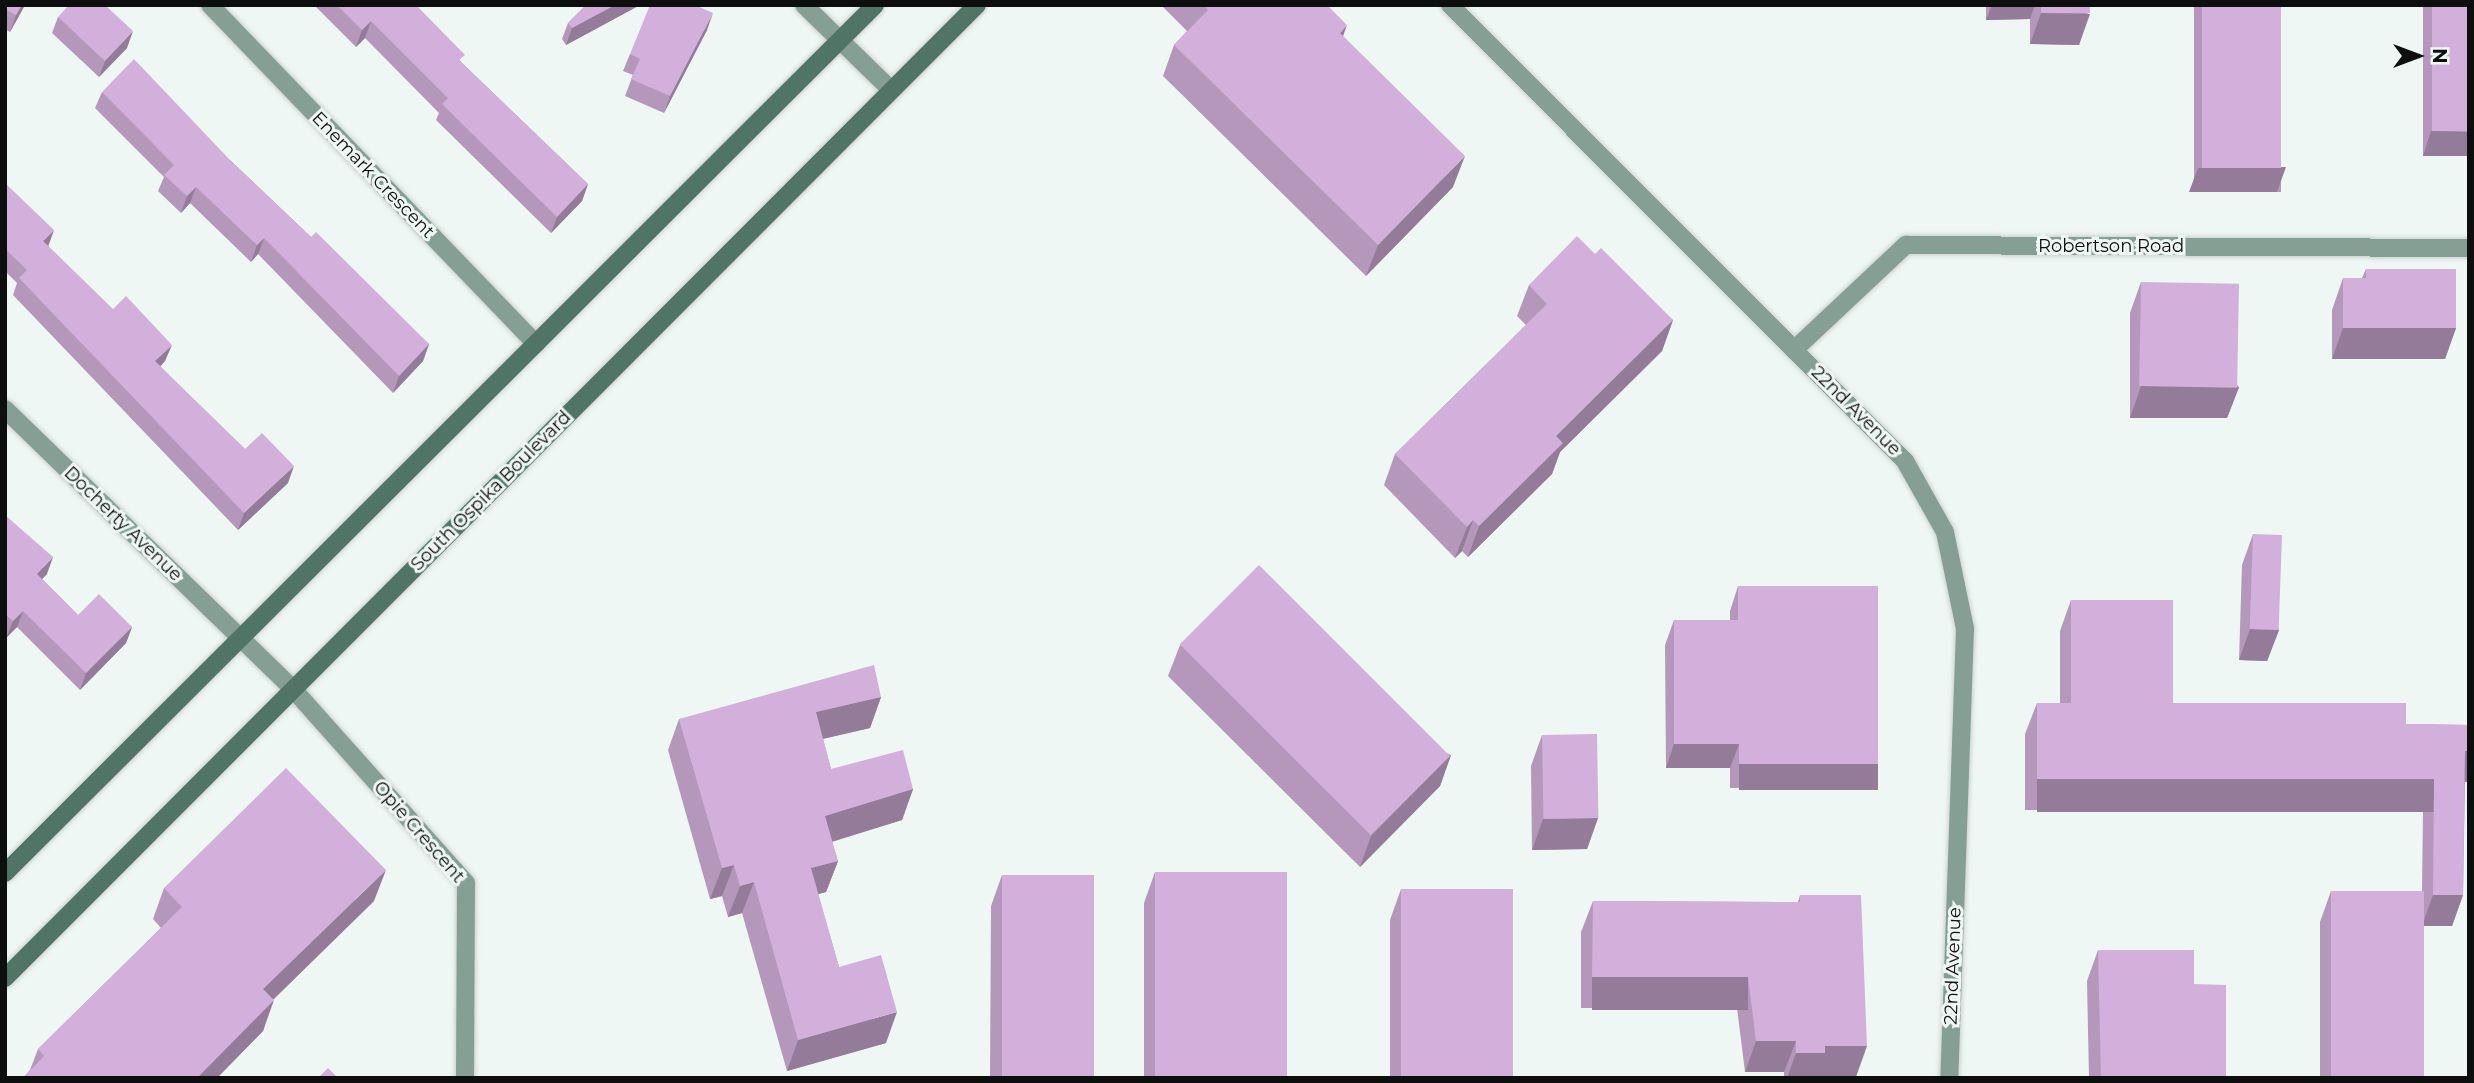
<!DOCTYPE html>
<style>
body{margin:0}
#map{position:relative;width:2474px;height:1083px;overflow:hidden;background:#eff7f4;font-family:Montserrat,sans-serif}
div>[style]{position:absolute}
.roads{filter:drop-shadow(0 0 2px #cbd2cf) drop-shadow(0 0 2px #cbd2cf)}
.minor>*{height:18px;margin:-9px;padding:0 9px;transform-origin:9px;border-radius:9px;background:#869f94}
.tertiary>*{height:18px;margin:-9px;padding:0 9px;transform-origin:9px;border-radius:9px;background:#869f94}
.secondary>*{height:18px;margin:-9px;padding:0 9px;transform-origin:9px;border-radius:9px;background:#507566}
.wall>*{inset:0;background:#b597bc;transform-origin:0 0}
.shaded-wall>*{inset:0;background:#937b99;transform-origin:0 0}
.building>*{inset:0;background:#d2b0db;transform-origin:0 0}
span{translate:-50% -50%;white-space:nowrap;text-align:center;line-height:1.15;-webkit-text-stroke:6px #eff7f4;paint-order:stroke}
.street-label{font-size:18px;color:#0c0f0e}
.frame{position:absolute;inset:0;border:7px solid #0c0f0e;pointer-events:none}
.north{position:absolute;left:2383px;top:21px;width:70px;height:70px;-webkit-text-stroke:5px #eff7f4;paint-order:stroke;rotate:90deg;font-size:19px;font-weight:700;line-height:28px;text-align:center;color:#0c0f0e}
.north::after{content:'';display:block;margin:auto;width:24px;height:32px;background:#0c0f0e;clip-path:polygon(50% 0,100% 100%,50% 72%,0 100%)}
</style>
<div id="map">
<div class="roads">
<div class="minor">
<div style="left:210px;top:5px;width:470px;rotate:46.1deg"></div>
<div style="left:804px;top:5px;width:122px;rotate:44.3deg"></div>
<div style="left:1794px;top:350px;width:154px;rotate:-43.2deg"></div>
<div style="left:1906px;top:245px;width:563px;rotate:0.31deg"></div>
<div style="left:5px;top:409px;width:402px;rotate:44.2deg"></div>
<div style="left:293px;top:689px;width:260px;rotate:48.3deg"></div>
<div style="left:466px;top:883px;width:195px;rotate:90.3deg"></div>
</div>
<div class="tertiary">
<div style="left:1450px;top:5px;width:644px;rotate:45.06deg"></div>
<div style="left:1905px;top:461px;width:81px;rotate:60.6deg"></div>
<div style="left:1945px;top:532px;width:99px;rotate:78.3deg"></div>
<div style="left:1965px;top:629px;width:449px;rotate:92deg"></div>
</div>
<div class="secondary">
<div style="left:5px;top:873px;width:1229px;rotate:-44.93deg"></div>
<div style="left:5px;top:978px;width:1375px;rotate:-45.03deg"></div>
</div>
</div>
<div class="wall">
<div style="clip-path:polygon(5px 5px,25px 5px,10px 32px,5px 29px)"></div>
<div style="clip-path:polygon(314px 5px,416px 5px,462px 63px,588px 184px,582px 201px,551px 233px,436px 120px,439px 113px,365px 38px,356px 47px)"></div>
<div style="clip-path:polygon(586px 5px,640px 5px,566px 45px,562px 39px,568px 23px)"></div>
<div style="clip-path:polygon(1161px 5px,1316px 5px,1343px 37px,1453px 187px,1366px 276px,1163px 76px,1174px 45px,1187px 31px)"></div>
<div style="clip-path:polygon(1986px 5px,2090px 5px,2079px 45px,2030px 44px,2030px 19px,1986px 20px)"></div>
<div style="left:2194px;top:5px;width:87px;height:187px"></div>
<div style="left:2423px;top:5px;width:46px;height:151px"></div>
<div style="clip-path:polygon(58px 17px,127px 48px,99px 77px,52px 33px)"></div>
<div style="clip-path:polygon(707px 30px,664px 113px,625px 96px,633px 75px,623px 71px,630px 54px)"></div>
<div style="clip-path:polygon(102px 92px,230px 160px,311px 237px,429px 344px,423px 361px,393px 393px,258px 254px,251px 262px,190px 203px,181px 213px,158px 191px,164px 177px,95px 108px)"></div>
<div style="clip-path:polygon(5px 183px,48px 246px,165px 361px,160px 367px,245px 449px,288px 483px,238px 530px,13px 295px,17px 283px,5px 271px)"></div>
<div style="clip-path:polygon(1595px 254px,1673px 320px,1662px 351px,1560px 452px,1552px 474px,1468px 557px,1462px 551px,1455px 558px,1384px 485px,1395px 454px,1526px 325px,1517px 316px,1529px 285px)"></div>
<div style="clip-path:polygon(2366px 269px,2456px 328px,2445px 359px,2332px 359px,2332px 310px,2343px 278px,2362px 278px)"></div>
<div style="clip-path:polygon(2141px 282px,2239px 387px,2227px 418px,2130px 418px,2130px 313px)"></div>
<div style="clip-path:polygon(5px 515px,47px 574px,42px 579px,78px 615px,132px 627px,126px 643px,80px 690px,17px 627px,6px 638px,5px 637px)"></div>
<div style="clip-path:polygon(2253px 534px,2279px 630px,2267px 661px,2239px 660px,2242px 565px)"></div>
<div style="clip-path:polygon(1738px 586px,1878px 764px,1870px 788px,1730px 788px,1730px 768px,1666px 768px,1665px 645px,1674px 620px,1730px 620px,1730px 611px)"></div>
<div style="clip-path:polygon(2071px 600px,2173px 703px,2406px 724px,2469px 725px,2469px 782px,2465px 782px,2463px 895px,2452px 926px,2424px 926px,2423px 1078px,2320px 1078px,2320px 922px,2331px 891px,2422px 891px,2423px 810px,2025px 810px,2025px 734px,2037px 703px,2060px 703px,2060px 631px)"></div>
<div style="clip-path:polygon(1180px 645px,1451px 755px,1440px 786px,1360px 867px,1168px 676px)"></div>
<div style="clip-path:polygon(881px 697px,870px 728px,823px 739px,831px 769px,913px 789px,902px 820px,832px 842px,838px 861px,826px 892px,818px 894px,839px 967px,886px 1043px,787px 1071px,742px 913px,728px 917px,722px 896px,710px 899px,668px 750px,679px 719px)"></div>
<div style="clip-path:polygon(1542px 735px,1598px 818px,1587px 849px,1532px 850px,1531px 766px)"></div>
<div style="clip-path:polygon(1155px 872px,1286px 1078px,1144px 1078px,1144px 903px)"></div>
<div style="clip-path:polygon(1002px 875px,1093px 1078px,990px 1078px,991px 906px)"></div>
<div style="clip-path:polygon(164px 888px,374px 901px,273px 1000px,263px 1031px,217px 1078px,23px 1078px,30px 1070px,38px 1049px,161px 928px,153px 919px)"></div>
<div style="clip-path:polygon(1401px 889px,1513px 1078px,1390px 1078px,1390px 920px)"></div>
<div style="clip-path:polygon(1800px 895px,1856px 1077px,1784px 1078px,1784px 1072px,1745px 1072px,1737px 1008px,1581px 1008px,1581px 932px,1593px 901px,1798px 902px)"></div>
<div style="clip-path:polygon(2098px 950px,2194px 984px,2226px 1078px,2089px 1078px,2087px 981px)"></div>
</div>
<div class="shaded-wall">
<div style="clip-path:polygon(22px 5px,25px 5px,10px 32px,16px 15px)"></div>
<div style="clip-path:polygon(615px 5px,640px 5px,566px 45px,572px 28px)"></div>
<div style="clip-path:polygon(1992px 5px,2035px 5px,2030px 19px,1986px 20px)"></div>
<div style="clip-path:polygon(713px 13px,707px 30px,664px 113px,670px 96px)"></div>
<div style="clip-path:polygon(2041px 13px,2090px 14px,2079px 45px,2030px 44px)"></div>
<div style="clip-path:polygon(371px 21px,365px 38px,356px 47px,362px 30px)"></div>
<div style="clip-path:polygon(1347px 25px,1336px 56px,1340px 33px)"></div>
<div style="clip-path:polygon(133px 31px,127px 48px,99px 77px,105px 61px)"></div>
<div style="clip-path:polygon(2431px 131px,2469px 132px,2469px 156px,2423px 156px)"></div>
<div style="clip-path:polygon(1465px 156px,1453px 187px,1366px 276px,1378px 245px)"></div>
<div style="clip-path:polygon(2286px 167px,2277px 192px,2189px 192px,2198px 168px)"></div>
<div style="clip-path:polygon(588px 184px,582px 201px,551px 233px,557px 217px)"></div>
<div style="clip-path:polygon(196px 187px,190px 203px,181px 213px,187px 196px)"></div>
<div style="clip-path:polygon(54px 230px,48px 247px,43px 241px)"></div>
<div style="clip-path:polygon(264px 238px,258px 254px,251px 262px,257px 245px)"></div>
<div style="clip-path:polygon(1673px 320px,1662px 351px,1560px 452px,1552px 474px,1468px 557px,1479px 526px,1556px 436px)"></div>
<div style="clip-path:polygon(2343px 328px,2456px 328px,2445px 359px,2332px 359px)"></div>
<div style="clip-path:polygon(429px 344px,423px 361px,393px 393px,399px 376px)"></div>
<div style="clip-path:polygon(172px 345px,165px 361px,149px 378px,155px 361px)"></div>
<div style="clip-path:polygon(2141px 386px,2239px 387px,2227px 418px,2130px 418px)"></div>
<div style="clip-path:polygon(294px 466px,288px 483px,238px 530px,244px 513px)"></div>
<div style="clip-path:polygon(1473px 520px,1462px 551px,1455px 558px,1467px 527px)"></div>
<div style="clip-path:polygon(53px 557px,47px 574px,31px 590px,37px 574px)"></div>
<div style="clip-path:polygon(23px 611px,17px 627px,6px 638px,13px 621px)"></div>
<div style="clip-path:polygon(132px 627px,126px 643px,80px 690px,86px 673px)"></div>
<div style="clip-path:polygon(2250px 629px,2279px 630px,2267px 661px,2239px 660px)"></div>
<div style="clip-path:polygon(881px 697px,870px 728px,804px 743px,816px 712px)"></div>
<div style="clip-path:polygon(1674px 744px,1739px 744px,1730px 768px,1666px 768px)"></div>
<div style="clip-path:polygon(2465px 751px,2469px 751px,2469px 782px,2454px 782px)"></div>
<div style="clip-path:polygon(1451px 755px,1440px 786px,1360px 867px,1371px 836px)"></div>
<div style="left:1739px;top:764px;width:139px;height:26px"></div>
<div style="left:2037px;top:779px;width:397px;height:33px"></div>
<div style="clip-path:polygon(913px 789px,902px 820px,814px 847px,825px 816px)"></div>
<div style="clip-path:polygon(1598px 818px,1587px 849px,1532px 850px,1543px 819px)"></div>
<div style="clip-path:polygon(838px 861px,826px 892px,800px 899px,811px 868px)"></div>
<div style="clip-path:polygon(734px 865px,722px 896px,710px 899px,722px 868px)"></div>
<div style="clip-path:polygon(386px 870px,374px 901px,252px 1020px,263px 989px)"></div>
<div style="clip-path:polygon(754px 882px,742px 913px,728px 917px,740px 886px)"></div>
<div style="clip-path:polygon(2433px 895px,2463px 895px,2452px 926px,2422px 926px)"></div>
<div style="left:1592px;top:977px;width:156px;height:33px"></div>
<div style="clip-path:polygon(274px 1000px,263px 1031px,217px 1078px,197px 1078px)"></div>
<div style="clip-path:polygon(897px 1012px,886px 1043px,787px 1071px,798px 1040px)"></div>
<div style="clip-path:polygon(1756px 1041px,1796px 1041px,1784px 1072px,1745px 1072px)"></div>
<div style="clip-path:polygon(1825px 1046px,1867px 1046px,1856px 1077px,1787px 1078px,1796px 1053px)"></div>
</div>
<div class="building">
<div style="clip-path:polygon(5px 5px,22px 5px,16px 15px,5px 9px)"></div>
<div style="clip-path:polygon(69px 5px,105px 5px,133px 31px,105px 61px,58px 17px)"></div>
<div style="clip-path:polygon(337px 5px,416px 5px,465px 55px,459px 60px,588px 184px,557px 217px,442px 104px,448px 98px,371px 21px,362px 30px)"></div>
<div style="clip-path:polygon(586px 5px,615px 5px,572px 28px,568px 23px)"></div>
<div style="clip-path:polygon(650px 5px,695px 5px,713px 13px,670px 96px,631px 79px,640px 59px,630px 54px)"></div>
<div style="clip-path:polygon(1204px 5px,1316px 5px,1317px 7px,1318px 5px,1327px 5px,1347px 25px,1340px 33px,1465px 156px,1378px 245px,1174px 45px,1208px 10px)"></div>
<div style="left:2041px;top:5px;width:49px;height:8px"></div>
<div style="left:2202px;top:5px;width:79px;height:163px"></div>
<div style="left:2432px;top:5px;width:37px;height:126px"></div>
<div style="clip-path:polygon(134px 59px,230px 160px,311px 237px,316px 232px,429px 344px,399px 376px,264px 238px,257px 245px,196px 187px,187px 196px,164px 175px,174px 165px,102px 92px)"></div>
<div style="clip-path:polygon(5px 183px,54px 230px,43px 241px,113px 309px,126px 296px,172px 345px,155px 361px,245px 449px,262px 433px,294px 466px,244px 513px,19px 278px,27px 270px,5px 249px)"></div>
<div style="clip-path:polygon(1577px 236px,1595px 254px,1601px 248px,1673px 320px,1556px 436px,1563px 443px,1479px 526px,1473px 520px,1467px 527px,1395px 454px,1547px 304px,1529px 285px)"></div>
<div style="clip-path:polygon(2366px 269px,2456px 269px,2456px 328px,2343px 328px,2343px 278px,2366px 278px)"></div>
<div style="left:2141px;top:282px;width:98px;height:104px;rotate:1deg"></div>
<div style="clip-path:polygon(5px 515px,53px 557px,37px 574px,78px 615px,99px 594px,132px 627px,86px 673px,23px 611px,13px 621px,5px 614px)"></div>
<div style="left:2253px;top:534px;width:29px;height:95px;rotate:2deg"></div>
<div style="left:1259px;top:565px;width:270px;height:112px;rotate:45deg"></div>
<div style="clip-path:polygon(1738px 586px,1878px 586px,1878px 764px,1739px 764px,1739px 744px,1674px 744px,1674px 620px,1738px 620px)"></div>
<div style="clip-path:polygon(2071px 600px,2173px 600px,2173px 703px,2406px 703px,2406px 724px,2469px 725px,2469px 751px,2465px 751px,2463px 895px,2433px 895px,2434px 779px,2037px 779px,2037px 703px,2071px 703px)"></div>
<div style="clip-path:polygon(874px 665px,881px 697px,816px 712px,831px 769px,903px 750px,913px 789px,825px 816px,838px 861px,811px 868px,839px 967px,881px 955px,897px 1012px,798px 1040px,754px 882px,740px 886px,734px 865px,722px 868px,679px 719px)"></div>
<div style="left:1597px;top:734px;width:84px;height:55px;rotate:89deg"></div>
<div style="clip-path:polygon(286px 768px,386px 870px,263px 989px,274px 1000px,197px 1078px,23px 1078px,44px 1056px,38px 1049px,182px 907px,164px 888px)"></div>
<div style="left:1155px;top:872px;width:132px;height:206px"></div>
<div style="left:1002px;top:875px;width:92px;height:203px"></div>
<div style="left:1401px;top:889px;width:112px;height:189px"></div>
<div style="left:2331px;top:891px;width:93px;height:187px"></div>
<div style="clip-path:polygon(1800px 895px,1861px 895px,1867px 1046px,1825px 1046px,1825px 1053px,1796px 1053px,1796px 1041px,1756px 1041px,1748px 977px,1592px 977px,1593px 901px,1800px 902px)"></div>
<div style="clip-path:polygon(2098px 950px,2194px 950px,2194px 984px,2226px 985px,2226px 1078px,2101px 1078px)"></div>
<div style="clip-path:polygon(328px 1068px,338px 1078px,318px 1078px)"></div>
</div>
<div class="street-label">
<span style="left:373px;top:175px;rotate:46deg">Enemark Crescent</span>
<span style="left:2111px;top:246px">Robertson Road</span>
<span style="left:1856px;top:411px;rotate:45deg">22nd Avenue</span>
<span style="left:491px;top:491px;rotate:-45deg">South Ospika Boulevard</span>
<span style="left:123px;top:524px;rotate:44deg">Docherty Avenue</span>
<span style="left:419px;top:832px;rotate:49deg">Opie Crescent</span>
<span style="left:1953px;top:966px;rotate:-88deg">22nd Avenue</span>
</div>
<div class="frame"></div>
<div class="north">N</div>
</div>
